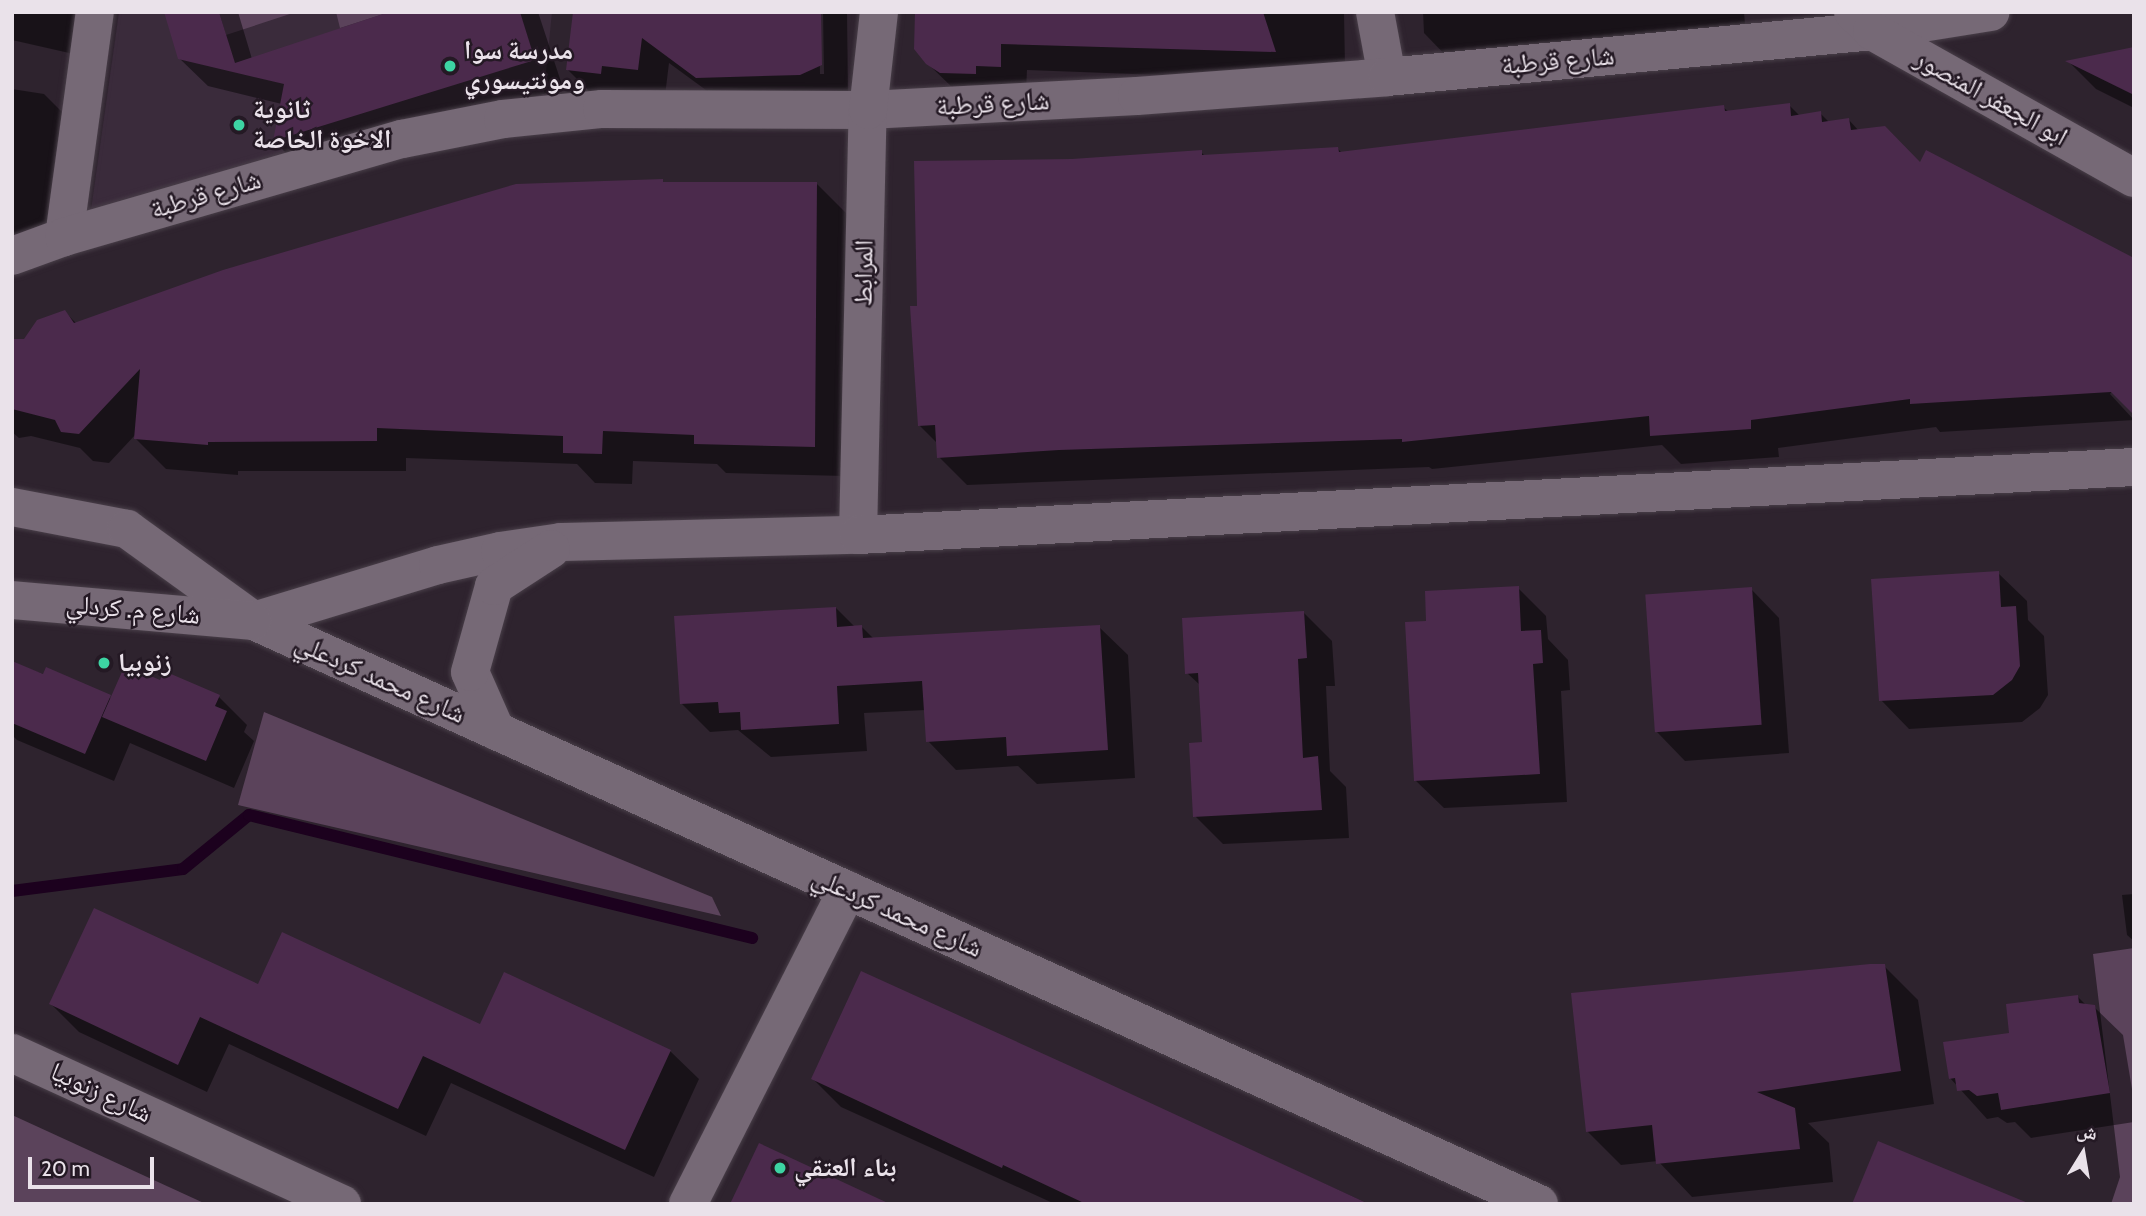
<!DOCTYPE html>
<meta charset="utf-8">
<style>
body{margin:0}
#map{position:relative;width:2146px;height:1216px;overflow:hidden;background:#2e232e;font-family:Cabin,"Noto Naskh Arabic",sans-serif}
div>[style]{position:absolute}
.built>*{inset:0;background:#3a2b3b}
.green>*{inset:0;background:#5b435b}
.shadow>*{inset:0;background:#0007}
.stream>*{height:12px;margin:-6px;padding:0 6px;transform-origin:6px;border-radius:6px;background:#1c011e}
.building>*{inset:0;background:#4b2a4c;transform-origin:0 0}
.roads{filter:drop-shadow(0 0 2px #493f49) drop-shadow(0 0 2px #493f49)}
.minor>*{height:38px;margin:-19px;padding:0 19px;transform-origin:19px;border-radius:19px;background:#766976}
.secondary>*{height:38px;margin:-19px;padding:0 19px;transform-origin:19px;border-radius:19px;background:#766976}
.dots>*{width:19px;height:19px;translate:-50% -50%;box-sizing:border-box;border:4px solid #241924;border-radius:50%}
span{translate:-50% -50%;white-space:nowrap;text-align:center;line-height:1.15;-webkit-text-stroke:5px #241924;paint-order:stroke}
.poi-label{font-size:26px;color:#eae2ea;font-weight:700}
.left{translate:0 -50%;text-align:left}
.street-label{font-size:26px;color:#eae2ea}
.frame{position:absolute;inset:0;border:14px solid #eae2ea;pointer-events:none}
.north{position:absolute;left:2048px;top:1118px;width:70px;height:70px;-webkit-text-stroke:5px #241924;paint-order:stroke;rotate:11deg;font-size:19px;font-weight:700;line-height:28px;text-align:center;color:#eae2ea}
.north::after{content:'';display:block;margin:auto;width:24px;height:32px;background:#eae2ea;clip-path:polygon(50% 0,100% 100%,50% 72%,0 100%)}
.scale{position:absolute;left:28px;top:1157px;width:126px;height:32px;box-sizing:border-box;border:4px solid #eae2ea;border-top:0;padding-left:9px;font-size:21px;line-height:24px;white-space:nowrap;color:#eae2ea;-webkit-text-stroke:5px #241924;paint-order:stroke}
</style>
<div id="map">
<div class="built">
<div style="clip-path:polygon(119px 12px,552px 12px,543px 103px,90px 217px)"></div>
</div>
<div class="green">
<div style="clip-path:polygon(219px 12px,296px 12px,226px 35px)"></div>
<div style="clip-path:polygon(336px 12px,390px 12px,340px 28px)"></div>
<div style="clip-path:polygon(264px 712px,712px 897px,721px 916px,238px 805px)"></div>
<div style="clip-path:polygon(2134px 948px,2134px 1204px,2111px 1204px,2120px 1177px,2093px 954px)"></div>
<div style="clip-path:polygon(12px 1115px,206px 1204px,12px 1204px)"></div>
</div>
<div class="shadow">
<div style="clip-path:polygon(12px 12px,88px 12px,78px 55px,12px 40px)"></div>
<div style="clip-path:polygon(177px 12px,238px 12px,252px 59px,396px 12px,538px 12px,563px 88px,302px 169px,274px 141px,282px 104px,208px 86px,179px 58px)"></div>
<div style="clip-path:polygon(574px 12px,819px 12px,820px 74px,824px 74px,823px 12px,847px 12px,848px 92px,725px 104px,669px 63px,665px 96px,595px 97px,568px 70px)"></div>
<div style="clip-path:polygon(917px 12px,1344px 12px,1345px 66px,1265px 79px,1027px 70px,1026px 92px,955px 90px,927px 63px)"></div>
<div style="clip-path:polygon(1423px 12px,1744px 12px,1745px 24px,1452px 62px,1424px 33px)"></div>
<div style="clip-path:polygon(2134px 49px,2134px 108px,2096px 89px,2069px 62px)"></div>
<div style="clip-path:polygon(12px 89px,44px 94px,73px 123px,55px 247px,12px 240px)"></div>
<div style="clip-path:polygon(1789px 105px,1800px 116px,1820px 113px,1830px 123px,1849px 120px,1859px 131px,1921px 165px,2132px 260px,2134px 257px,2134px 413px,2112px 391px,2110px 394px,2134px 420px,1940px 432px,1936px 427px,1778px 448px,1779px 457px,1681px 464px,1662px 445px,1432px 469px,1429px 467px,967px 485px,939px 457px,938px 444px,919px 425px,918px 308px,1072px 161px,1201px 152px,1206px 157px,1338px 149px,1342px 153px,1723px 107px,1729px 112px)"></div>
<div style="clip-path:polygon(662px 181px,666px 184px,816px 183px,847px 214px,845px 476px,726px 473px,717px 464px,633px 461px,632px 484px,595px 483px,577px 464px,406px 458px,406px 471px,238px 471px,238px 475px,166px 469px,136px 439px,136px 434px,109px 463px,93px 461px,80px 448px,31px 436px,19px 438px,12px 432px,12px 341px,25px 341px,65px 312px,77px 324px)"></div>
<div style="clip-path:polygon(1998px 573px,2027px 601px,2028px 620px,2044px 636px,2048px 695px,2040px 708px,2022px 722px,1909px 729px,1881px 700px)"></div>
<div style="clip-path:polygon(1518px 588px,1546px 616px,1548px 639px,1568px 660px,1570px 690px,1561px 691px,1567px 802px,1444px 808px,1415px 780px)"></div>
<div style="clip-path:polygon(1751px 589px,1779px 618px,1789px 753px,1685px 761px,1657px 732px)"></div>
<div style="clip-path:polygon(836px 608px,855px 627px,862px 627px,874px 639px,1099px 627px,1128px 655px,1135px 778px,1037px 784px,1018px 766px,956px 770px,928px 741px,926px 710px,864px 713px,867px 751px,771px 757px,738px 730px,710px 732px,681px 703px)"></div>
<div style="clip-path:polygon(1304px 613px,1332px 641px,1335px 686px,1326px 686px,1330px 771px,1346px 787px,1349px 838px,1223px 844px,1195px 816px,1204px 743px,1201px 686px,1187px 673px)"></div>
<div style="clip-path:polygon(12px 663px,113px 699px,219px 697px,247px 725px,244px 732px,254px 741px,234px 788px,130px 743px,114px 781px,17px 740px,12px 735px)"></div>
<div style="clip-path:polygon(2134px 894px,2134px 941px,2127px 935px,2122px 895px)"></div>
<div style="clip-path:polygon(1884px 966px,1918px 1000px,1934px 1104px,1808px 1123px,1829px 1143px,1833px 1182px,1692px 1197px,1658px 1161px,1621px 1165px,1587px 1131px)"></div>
<div style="clip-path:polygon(862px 974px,1369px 1204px,1055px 1204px,841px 1107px,813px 1079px)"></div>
<div style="clip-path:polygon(2078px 997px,2087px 1006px,2094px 1007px,2123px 1035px,2134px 1101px,2134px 1122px,2031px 1138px,2015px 1122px,2007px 1123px,1998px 1117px,1987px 1119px,1950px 1078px)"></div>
<div style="clip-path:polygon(51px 1004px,481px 1026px,670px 1051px,699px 1079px,654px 1177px,451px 1083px,426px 1136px,229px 1044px,207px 1092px,79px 1032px)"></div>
</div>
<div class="stream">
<div style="left:12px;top:891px;width:172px;rotate:-7.3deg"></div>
<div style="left:183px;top:869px;width:85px;rotate:-39.3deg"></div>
<div style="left:249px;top:815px;width:518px;rotate:13.74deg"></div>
</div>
<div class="building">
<div style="clip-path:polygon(164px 12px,219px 12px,235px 63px,389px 12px,520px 12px,535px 60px,273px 141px,284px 84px,178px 59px)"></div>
<div style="clip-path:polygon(573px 12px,821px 12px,822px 65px,800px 75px,696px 78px,642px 38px,638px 70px,602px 66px,601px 74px,566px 70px)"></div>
<div style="clip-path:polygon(915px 12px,1263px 12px,1276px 52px,1001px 44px,1001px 67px,976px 66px,976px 74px,940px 73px,926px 64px,914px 49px)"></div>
<div style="clip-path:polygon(2134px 47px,2134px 95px,2065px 61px)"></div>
<div style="clip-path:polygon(1790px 103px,1791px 116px,1821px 111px,1822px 122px,1849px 118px,1851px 130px,1885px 126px,1920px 162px,1926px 150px,2134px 258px,2134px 415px,2111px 392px,1910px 404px,1910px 399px,1751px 420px,1751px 429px,1650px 436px,1649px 416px,1402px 442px,1402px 439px,1059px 450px,937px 458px,935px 425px,918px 426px,910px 306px,917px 306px,914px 161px,1072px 159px,1202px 150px,1202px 155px,1338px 147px,1339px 152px,1724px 105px,1725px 111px)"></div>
<div style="clip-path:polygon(663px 179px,663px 182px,817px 182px,815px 447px,694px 444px,694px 435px,603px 431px,602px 454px,563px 453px,563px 436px,377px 428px,377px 441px,208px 442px,208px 445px,134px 439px,140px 369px,79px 434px,61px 432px,55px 420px,12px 409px,12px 339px,24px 339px,37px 320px,65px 310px,74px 323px,223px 270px,516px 184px)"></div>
<div style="clip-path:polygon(1999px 571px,2001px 607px,2016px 606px,2020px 666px,2012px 680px,1993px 695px,1879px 701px,1871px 579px)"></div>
<div style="clip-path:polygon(1519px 586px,1521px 631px,1541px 630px,1543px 663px,1533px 664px,1540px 774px,1414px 781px,1405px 622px,1426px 621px,1425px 591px)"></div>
<div style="left:1752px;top:587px;width:138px;height:107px;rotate:86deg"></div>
<div style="clip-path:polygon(836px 607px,837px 627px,862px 625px,863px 638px,1100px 625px,1108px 750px,1007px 756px,1006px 737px,926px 742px,922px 681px,837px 686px,839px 724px,741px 730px,740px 712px,719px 713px,718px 702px,680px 704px,674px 616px)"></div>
<div style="clip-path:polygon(1304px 611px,1307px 658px,1298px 659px,1303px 758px,1318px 756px,1322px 810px,1193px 817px,1189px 743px,1202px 742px,1198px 673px,1185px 674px,1182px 618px)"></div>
<div style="clip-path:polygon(12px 661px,43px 674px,46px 667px,111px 695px,85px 754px,12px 723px)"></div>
<div style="clip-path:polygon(125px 665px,160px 680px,164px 671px,220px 695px,215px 706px,227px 711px,206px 761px,102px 717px)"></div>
<div style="clip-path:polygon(94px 908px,258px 984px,282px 932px,480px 1024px,504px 972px,671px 1050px,625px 1150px,423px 1056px,398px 1109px,200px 1017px,178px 1065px,49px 1004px)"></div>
<div style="clip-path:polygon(1870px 964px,1885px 964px,1901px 1071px,1757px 1092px,1795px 1108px,1800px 1149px,1656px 1164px,1652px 1125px,1586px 1132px,1571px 993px)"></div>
<div style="clip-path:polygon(861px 971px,1090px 1075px,1369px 1204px,1086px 1204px,1003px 1165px,1002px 1168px,811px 1079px)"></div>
<div style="clip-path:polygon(2078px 995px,2079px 1003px,2095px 1005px,2110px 1093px,2001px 1110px,1998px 1093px,1977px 1096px,1969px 1090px,1957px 1091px,1955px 1078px,1949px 1079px,1943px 1042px,2009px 1033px,2006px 1004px)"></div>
<div style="clip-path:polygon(1878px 1141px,2028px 1203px,2028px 1204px,1852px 1204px)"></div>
<div style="clip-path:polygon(759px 1143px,890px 1204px,730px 1204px)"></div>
</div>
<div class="roads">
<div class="minor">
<div style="left:1375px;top:12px;width:66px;rotate:79.5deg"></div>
<div style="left:64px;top:237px;width:227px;rotate:-82.2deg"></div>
<div style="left:12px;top:256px;width:55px;rotate:-20.1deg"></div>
<div style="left:64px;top:237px;width:352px;rotate:-16.2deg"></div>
<div style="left:402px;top:139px;width:103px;rotate:-11.2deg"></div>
<div style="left:503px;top:119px;width:100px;rotate:-5.8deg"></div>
<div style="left:602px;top:109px;width:266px;rotate:0.2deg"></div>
<div style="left:868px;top:110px;width:269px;rotate:-3deg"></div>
<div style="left:1137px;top:96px;width:251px;rotate:-4.3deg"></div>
<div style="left:1387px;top:77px;width:487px;rotate:-5.4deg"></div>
<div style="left:1872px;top:31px;width:120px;rotate:-9.1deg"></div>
<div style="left:858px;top:535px;width:425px;rotate:-88.7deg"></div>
<div style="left:868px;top:110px;width:99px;rotate:-83.6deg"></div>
<div style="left:254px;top:621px;width:192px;rotate:-16.9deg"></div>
<div style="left:438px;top:565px;width:64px;rotate:-12.7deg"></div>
<div style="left:500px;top:551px;width:62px;rotate:-8.4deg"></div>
<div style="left:561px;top:542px;width:297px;rotate:-1.4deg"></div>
<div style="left:858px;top:535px;width:1278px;rotate:-3.05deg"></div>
<div style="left:496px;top:731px;width:64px;rotate:-113.8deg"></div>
<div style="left:470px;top:672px;width:89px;rotate:-74.4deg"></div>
<div style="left:494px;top:586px;width:68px;rotate:-33deg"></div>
<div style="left:12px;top:1053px;width:363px;rotate:24.6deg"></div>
<div style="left:688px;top:1204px;width:352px;rotate:-63.1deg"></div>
</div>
<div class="secondary">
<div style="left:1853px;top:12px;width:27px;rotate:45deg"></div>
<div style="left:1872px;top:31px;width:300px;rotate:29.3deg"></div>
<div style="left:12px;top:507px;width:117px;rotate:10.8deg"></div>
<div style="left:127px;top:529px;width:157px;rotate:35.9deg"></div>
<div style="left:254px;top:621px;width:1411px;rotate:24.4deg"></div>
<div style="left:12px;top:600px;width:241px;rotate:5deg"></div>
</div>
</div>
<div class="dots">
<div style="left:450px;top:66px;background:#3dd4a3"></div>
<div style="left:239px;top:125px;background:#3dd4a3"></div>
<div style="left:104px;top:663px;background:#3dd4a3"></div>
<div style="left:780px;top:1168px;background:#3dd4a3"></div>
</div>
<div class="poi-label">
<span class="left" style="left:464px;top:66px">مدرسة سوا<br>ومونتيسوري</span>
<span class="left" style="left:253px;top:125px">ثانوية<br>الاخوة الخاصة</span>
<span class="left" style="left:118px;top:663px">زنوبيا</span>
<span class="left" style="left:794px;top:1168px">بناء العتقي</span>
</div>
<div class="street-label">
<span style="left:1558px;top:61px;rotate:-5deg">شارع قرطبة</span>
<span style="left:1991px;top:98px;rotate:29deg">ابو الجعفر المنصور</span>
<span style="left:993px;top:104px;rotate:-3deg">شارع قرطبة</span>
<span style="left:206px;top:195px;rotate:-16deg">شارع قرطبة</span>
<span style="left:864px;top:273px;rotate:-89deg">المرابط</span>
<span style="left:133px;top:610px;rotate:5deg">شارع م. كردلي</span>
<span style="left:380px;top:679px;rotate:24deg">شارع محمد كردعلي</span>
<span style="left:897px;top:913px;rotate:24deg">شارع محمد كردعلي</span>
<span style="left:101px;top:1093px;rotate:25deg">شارع زنوبيا</span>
</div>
<div class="frame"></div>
<div class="north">ش</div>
<div class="scale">20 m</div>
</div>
